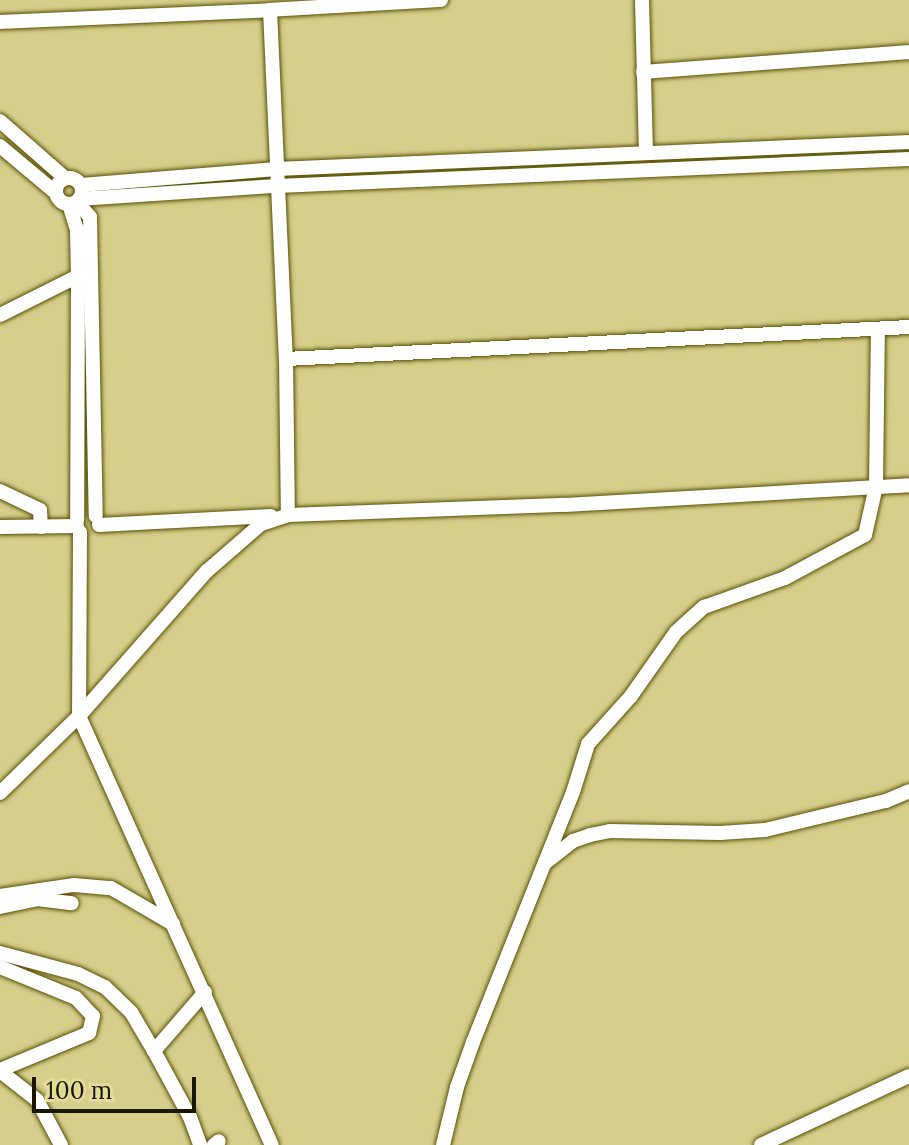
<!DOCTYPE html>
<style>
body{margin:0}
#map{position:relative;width:909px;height:1145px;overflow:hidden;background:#d6cf8b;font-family:Lora,serif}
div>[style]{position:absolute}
.roads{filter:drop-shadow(0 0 2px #585003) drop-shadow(0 0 2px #585003)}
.minor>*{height:14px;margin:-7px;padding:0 7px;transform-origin:7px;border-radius:7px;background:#fff}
.minor>.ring{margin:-7px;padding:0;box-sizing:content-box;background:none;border:14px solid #fff;border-radius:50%}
span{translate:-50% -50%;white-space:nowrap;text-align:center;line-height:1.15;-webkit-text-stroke:6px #e3dc97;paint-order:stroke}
.scale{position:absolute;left:32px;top:1077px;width:164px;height:36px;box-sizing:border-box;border:4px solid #1a1700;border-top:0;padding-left:10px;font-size:24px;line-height:28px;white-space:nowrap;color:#1a1700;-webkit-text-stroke:6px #e3dc97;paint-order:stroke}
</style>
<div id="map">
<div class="roads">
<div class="minor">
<div style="left:441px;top:0;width:171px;rotate:176.7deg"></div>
<div style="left:270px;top:10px;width:349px;rotate:87.4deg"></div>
<div style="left:286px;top:359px;width:156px;rotate:89.3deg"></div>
<div style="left:288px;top:515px;width:277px;rotate:-2.1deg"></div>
<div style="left:565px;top:505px;width:345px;rotate:-3.3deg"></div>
<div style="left:642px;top:0;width:153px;rotate:88.5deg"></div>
<div style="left:0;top:22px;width:270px;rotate:-2.5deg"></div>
<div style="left:643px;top:72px;width:267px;rotate:-4.3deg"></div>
<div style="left:0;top:121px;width:86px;rotate:41.2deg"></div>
<div style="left:0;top:146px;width:73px;rotate:40deg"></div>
<div class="ring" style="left:56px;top:178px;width:12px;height:12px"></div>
<div style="left:81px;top:185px;width:196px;rotate:-4.7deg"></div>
<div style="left:276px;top:169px;width:634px;rotate:-2.44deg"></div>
<div style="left:79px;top:199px;width:198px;rotate:-3.8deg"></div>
<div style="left:277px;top:186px;width:633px;rotate:-2.45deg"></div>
<div style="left:77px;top:202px;width:20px;rotate:49deg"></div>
<div style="left:90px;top:217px;width:299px;rotate:88.9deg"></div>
<div style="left:69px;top:204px;width:27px;rotate:73deg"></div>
<div style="left:77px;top:230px;width:46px;rotate:88.8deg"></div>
<div style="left:78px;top:276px;width:244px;rotate:90.2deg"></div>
<div style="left:0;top:315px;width:87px;rotate:-26.6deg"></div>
<div style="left:286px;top:359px;width:624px;rotate:-2.94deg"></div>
<div style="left:0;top:491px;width:44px;rotate:25.4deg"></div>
<div style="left:40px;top:510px;width:17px;rotate:87deg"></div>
<div style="left:99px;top:525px;width:172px;rotate:-3deg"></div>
<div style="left:0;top:527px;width:77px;rotate:-0.7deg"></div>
<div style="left:80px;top:532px;width:184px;rotate:90.3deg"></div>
<div style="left:79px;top:716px;width:470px;rotate:65.8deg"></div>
<div style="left:0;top:793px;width:110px;rotate:-44.3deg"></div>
<div style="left:79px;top:716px;width:193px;rotate:-48.6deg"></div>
<div style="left:207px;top:571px;width:72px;rotate:-41deg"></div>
<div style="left:261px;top:524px;width:28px;rotate:-18deg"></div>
<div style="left:545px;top:863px;width:36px;rotate:-38deg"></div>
<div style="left:573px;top:841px;width:18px;rotate:-19deg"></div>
<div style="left:590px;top:835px;width:20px;rotate:-11deg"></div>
<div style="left:610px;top:831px;width:110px;rotate:1deg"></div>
<div style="left:720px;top:833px;width:45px;rotate:-3.8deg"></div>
<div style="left:765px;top:830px;width:124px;rotate:-13.5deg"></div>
<div style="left:886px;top:801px;width:25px;rotate:-23deg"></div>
<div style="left:0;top:896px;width:75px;rotate:-8.5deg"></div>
<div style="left:74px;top:885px;width:37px;rotate:5deg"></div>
<div style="left:111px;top:888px;width:72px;rotate:30.1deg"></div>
<div style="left:0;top:907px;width:38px;rotate:-12deg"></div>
<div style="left:37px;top:899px;width:35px;rotate:7deg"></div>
<div style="left:0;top:953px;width:81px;rotate:15.1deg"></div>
<div style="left:78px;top:974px;width:30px;rotate:26deg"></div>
<div style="left:105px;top:987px;width:36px;rotate:44deg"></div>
<div style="left:131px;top:1012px;width:45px;rotate:59.5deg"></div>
<div style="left:154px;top:1051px;width:78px;rotate:-49.2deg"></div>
<div style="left:0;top:967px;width:82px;rotate:22.2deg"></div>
<div style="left:76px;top:998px;width:25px;rotate:47deg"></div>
<div style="left:93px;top:1016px;width:17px;rotate:103deg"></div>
<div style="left:89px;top:1033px;width:96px;rotate:157.4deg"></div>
<div style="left:154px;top:1051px;width:75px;rotate:61.4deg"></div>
<div style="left:190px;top:1117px;width:30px;rotate:70deg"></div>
<div style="left:0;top:1071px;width:47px;rotate:38.1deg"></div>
<div style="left:37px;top:1100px;width:51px;rotate:61.9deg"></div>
<div style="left:214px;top:1145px;width:6px;rotate:-39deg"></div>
<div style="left:443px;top:1145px;width:60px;rotate:-76.4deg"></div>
<div style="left:457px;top:1087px;width:48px;rotate:-70.4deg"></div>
<div style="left:473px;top:1042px;width:269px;rotate:-68.2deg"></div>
<div style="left:573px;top:792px;width:50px;rotate:-72.6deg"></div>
<div style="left:588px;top:744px;width:64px;rotate:-48.1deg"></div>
<div style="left:631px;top:696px;width:78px;rotate:-54.9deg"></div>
<div style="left:676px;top:632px;width:38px;rotate:-42deg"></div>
<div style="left:704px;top:607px;width:86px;rotate:-19.7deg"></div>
<div style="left:785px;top:578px;width:91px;rotate:-28.3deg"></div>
<div style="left:865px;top:535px;width:50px;rotate:-77.3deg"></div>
<div style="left:876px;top:486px;width:157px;rotate:-89.3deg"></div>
<div style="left:761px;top:1145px;width:163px;rotate:-25deg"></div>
</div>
</div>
<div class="scale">100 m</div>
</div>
